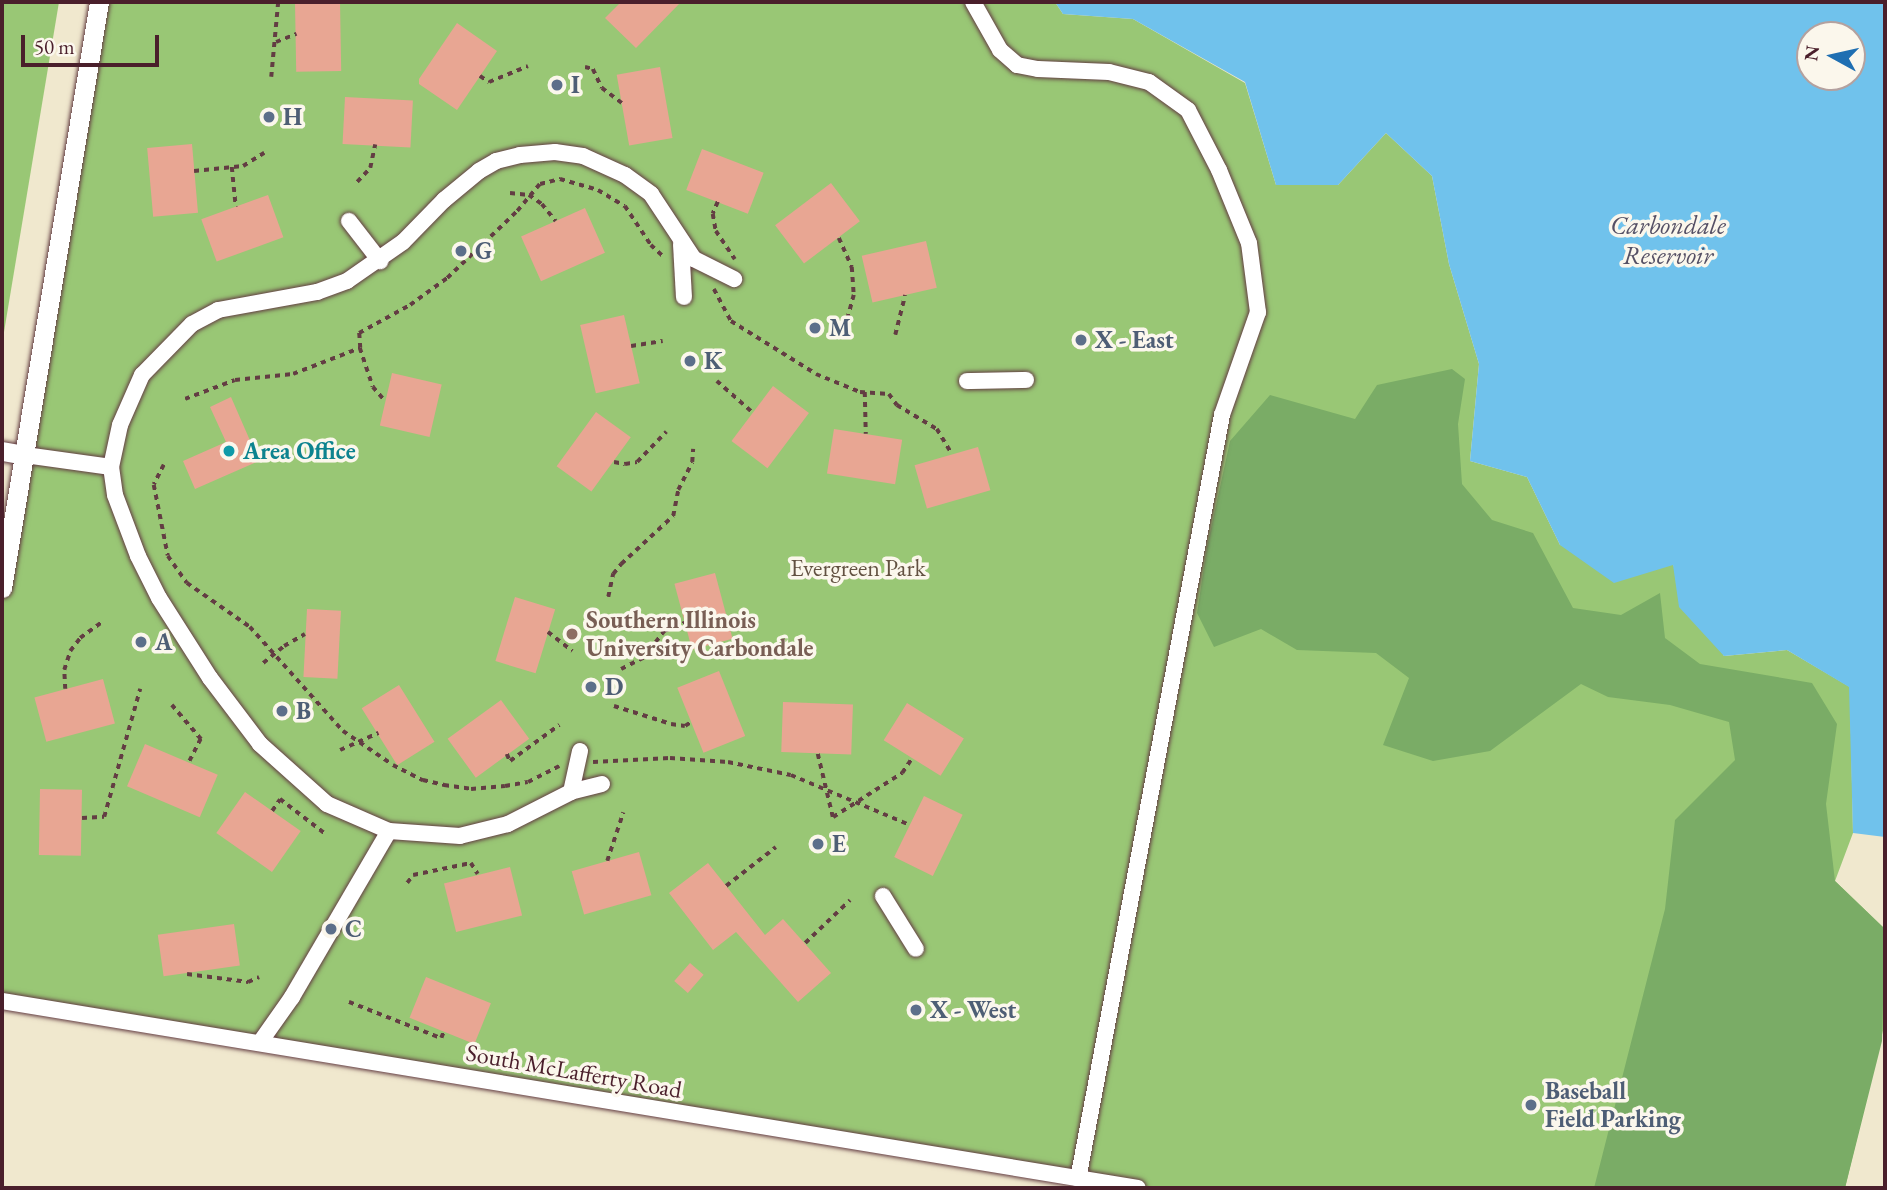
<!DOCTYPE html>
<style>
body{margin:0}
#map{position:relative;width:1887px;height:1190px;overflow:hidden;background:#f0e8ce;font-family:"EB Garamond",serif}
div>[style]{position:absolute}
.green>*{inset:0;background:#99c775}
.forest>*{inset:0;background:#7aac66}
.water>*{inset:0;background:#70c2ec}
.building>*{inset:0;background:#e8a693;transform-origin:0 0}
.path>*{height:3.5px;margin-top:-1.75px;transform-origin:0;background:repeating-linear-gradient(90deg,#633d43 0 5px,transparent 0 10px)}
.roads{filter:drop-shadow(0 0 2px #633d43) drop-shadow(0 0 2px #633d43)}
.minor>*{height:16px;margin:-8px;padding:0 8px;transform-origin:8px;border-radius:8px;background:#fff}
.tertiary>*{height:19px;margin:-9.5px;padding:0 9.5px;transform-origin:9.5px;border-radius:9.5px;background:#fff}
.dots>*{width:19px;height:19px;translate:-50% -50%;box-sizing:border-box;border:4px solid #fbf7ec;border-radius:50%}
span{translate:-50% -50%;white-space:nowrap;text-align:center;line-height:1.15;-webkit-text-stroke:7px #fbf7ec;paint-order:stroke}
.service-label{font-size:24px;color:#4e5e75;font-weight:700}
.left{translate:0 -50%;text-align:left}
.culture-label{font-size:24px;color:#0d838f;font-weight:700}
.park-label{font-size:24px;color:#625141}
.education-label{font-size:24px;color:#785e54;font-weight:700}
.street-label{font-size:24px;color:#4a1f2b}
.water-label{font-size:26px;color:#555065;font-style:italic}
.frame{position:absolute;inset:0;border:4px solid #4a1f2b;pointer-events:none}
.north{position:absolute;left:1796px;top:21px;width:70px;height:70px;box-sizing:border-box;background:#fbf7ec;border:2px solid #b4a19f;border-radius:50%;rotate:278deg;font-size:19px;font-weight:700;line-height:28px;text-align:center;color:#4a1f2b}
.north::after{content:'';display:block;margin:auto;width:24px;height:32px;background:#1f6fb2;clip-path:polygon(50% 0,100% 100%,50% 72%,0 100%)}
.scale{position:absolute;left:21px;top:35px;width:138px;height:32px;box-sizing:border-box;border:4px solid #4a1f2b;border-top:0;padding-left:9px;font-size:21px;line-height:24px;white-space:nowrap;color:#4a1f2b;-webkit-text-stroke:5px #fbf7ec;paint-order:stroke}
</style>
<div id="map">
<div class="green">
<div style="clip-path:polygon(2px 2px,59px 2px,2px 344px)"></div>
<div style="clip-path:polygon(105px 2px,1055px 2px,1063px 14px,1133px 19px,1245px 83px,1276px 185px,1338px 185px,1386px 133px,1432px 176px,1449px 264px,1479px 364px,1470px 461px,1527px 477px,1560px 545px,1673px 565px,1724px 656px,1787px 650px,1850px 687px,1853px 833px,1835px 881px,1885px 929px,1885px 1022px,1845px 1188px,1139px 1188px,2px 1001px,2px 588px)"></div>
</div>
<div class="forest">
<div style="clip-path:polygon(1452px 369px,1465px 379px,1458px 424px,1462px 484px,1492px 520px,1533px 533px,1573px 608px,1621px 615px,1660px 593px,1665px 638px,1700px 664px,1812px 683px,1837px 724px,1826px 804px,1835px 881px,1885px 929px,1882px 1041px,1845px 1188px,1594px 1188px,1665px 909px,1675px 820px,1735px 760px,1729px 722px,1670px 705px,1608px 697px,1581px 684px,1490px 751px,1433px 761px,1383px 745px,1409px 678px,1376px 653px,1297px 650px,1261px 629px,1214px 647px,1197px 613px,1207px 547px,1230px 441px,1270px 395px,1355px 419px,1377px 385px)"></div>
</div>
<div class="water">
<div style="clip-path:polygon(evenodd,1055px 2px,1885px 2px,1885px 837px,1853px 833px,1849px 687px,1787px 650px,1724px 656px,1679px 607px,1673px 565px,1614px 583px,1560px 545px,1527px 477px,1470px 461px,1479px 364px,1449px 264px,1432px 176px,1386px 133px,1338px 185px,1276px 185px,1245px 82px,1133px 19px,1063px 14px,1055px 2px,1810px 35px,1852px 35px,1852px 77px,1810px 77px,1810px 35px)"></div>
</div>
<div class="building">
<div style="left:340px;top:2px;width:69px;height:45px;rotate:89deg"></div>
<div style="clip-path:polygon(621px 2px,681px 2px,636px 48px,605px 18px)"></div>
<div style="clip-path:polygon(457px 23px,497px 51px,457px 110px,419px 84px,419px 79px)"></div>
<div style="left:660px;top:67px;width:72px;height:44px;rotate:80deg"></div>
<div style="left:345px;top:97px;width:68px;height:47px;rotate:3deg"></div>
<div style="left:192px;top:144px;width:69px;height:45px;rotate:85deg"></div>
<div style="left:702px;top:149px;width:66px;height:44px;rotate:21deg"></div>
<div style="left:831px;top:183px;width:48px;height:70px;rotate:53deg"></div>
<div style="left:268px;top:195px;width:45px;height:71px;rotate:70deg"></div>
<div style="left:585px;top:208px;width:49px;height:70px;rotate:66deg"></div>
<div style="left:926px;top:241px;width:48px;height:66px;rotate:77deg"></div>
<div style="left:624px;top:315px;width:70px;height:45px;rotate:77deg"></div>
<div style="left:392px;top:373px;width:51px;height:54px;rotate:13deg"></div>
<div style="left:773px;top:386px;width:45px;height:69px;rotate:37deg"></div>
<div style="clip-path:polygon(231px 397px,259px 461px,195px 489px,183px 461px,226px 442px,210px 407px)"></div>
<div style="left:596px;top:412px;width:43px;height:67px;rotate:36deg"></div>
<div style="left:834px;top:429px;width:69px;height:45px;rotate:9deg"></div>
<div style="left:978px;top:447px;width:45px;height:66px;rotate:74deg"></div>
<div style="left:715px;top:573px;width:68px;height:42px;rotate:75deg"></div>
<div style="left:515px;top:597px;width:42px;height:67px;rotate:17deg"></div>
<div style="left:307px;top:609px;width:34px;height:68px;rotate:3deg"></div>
<div style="left:719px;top:671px;width:70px;height:45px;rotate:68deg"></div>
<div style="left:103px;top:679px;width:46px;height:71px;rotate:75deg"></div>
<div style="left:399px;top:685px;width:67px;height:44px;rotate:58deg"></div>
<div style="left:501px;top:700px;width:48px;height:66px;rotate:54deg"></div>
<div style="left:783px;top:702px;width:70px;height:50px;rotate:2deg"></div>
<div style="left:907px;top:703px;width:67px;height:44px;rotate:32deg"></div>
<div style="left:145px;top:744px;width:79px;height:46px;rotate:23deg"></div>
<div style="left:40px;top:789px;width:42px;height:66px;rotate:1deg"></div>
<div style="left:245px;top:792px;width:68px;height:50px;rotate:35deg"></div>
<div style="left:924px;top:796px;width:43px;height:68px;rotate:26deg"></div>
<div style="left:639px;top:852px;width:45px;height:70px;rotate:74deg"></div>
<div style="clip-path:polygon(708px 863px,765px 935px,783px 919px,831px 973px,798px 1002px,736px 932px,713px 950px,669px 893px)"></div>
<div style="left:510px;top:867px;width:50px;height:68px;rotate:76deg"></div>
<div style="left:234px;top:924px;width:42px;height:77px;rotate:82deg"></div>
<div style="left:690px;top:963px;width:18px;height:24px;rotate:41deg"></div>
<div style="left:426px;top:977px;width:70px;height:44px;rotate:22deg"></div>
</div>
<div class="path">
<div style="left:276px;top:42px;width:22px;rotate:-22deg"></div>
<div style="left:585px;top:67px;width:8px;rotate:14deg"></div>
<div style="left:593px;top:69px;width:21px;rotate:65deg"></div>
<div style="left:602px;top:88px;width:25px;rotate:37deg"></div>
<div style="left:480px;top:76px;width:11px;rotate:34deg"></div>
<div style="left:489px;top:82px;width:42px;rotate:-22.3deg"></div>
<div style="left:271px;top:77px;width:75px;rotate:-84.7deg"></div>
<div style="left:232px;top:167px;width:40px;rotate:84.3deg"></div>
<div style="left:194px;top:171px;width:49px;rotate:-5.8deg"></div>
<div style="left:243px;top:166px;width:25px;rotate:-32deg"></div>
<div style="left:357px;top:182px;width:19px;rotate:-47deg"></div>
<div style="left:370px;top:168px;width:24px;rotate:-78deg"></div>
<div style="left:510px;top:193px;width:19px;rotate:6deg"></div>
<div style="left:529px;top:195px;width:16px;rotate:35deg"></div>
<div style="left:542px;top:204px;width:22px;rotate:51deg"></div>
<div style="left:718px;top:202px;width:13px;rotate:113deg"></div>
<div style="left:713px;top:214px;width:17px;rotate:80deg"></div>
<div style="left:716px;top:231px;width:34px;rotate:56deg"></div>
<div style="left:839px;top:238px;width:32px;rotate:66deg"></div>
<div style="left:852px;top:267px;width:28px;rotate:86deg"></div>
<div style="left:854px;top:295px;width:24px;rotate:105deg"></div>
<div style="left:714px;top:289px;width:36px;rotate:62deg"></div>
<div style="left:731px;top:321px;width:100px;rotate:31.9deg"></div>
<div style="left:816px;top:374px;width:48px;rotate:22.2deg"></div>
<div style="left:860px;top:392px;width:29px;rotate:4deg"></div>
<div style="left:889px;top:394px;width:14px;rotate:54deg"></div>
<div style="left:897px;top:405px;width:47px;rotate:31deg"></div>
<div style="left:937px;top:429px;width:29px;rotate:59deg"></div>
<div style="left:895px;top:335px;width:41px;rotate:-76deg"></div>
<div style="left:631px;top:346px;width:32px;rotate:-9deg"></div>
<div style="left:360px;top:348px;width:41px;rotate:71.6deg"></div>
<div style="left:373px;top:387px;width:18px;rotate:49deg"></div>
<div style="left:717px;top:381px;width:47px;rotate:41.5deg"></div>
<div style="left:865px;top:392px;width:42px;rotate:88.6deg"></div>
<div style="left:185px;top:399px;width:53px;rotate:-20.8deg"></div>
<div style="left:235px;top:380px;width:58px;rotate:-5.9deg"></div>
<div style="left:293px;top:374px;width:72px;rotate:-21.2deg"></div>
<div style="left:360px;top:348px;width:15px;rotate:-94deg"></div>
<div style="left:359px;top:333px;width:58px;rotate:-28.8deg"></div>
<div style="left:410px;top:305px;width:46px;rotate:-36.1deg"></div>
<div style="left:447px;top:278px;width:97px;rotate:-43.7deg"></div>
<div style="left:517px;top:211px;width:35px;rotate:-50deg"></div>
<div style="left:540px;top:184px;width:21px;rotate:-14deg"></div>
<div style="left:560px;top:179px;width:40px;rotate:16deg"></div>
<div style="left:598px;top:190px;width:31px;rotate:31deg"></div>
<div style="left:625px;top:206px;width:47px;rotate:56.3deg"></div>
<div style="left:651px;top:245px;width:19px;rotate:43deg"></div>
<div style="left:614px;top:462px;width:11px;rotate:10deg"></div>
<div style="left:625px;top:464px;width:12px;rotate:-9deg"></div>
<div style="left:637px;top:462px;width:42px;rotate:-46deg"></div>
<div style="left:164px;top:465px;width:22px;rotate:117deg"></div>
<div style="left:154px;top:485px;width:72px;rotate:78.8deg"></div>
<div style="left:168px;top:556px;width:33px;rotate:55deg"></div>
<div style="left:187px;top:583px;width:77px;rotate:34.9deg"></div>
<div style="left:250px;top:627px;width:140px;rotate:48.2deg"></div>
<div style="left:343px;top:731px;width:60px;rotate:34.2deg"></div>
<div style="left:393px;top:765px;width:34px;rotate:27deg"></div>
<div style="left:423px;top:780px;width:22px;rotate:13deg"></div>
<div style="left:444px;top:785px;width:27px;rotate:8deg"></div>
<div style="left:471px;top:789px;width:34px;rotate:-5deg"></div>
<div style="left:505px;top:786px;width:23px;rotate:-10deg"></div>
<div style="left:528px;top:782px;width:35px;rotate:-27deg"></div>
<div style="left:608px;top:597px;width:24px;rotate:-78deg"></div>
<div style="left:613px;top:574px;width:13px;rotate:-51deg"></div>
<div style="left:621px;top:564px;width:71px;rotate:-42.7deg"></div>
<div style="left:673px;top:516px;width:26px;rotate:-79deg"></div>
<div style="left:678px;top:490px;width:31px;rotate:-63deg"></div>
<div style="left:692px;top:462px;width:13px;rotate:-86deg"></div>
<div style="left:548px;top:632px;width:31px;rotate:38deg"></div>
<div style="left:263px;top:663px;width:27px;rotate:-39deg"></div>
<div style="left:284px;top:646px;width:24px;rotate:-30deg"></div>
<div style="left:621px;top:669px;width:25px;rotate:-27deg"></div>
<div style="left:643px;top:658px;width:34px;rotate:-52deg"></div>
<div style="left:664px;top:631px;width:22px;rotate:-22deg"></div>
<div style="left:65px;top:689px;width:19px;rotate:-93deg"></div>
<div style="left:64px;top:670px;width:20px;rotate:-72deg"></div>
<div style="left:70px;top:651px;width:16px;rotate:-52deg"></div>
<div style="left:80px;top:638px;width:26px;rotate:-36deg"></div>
<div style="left:172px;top:705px;width:45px;rotate:49.5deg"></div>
<div style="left:201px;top:739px;width:27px;rotate:117deg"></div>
<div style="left:614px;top:706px;width:60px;rotate:17.5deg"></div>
<div style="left:671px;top:724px;width:14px;rotate:8deg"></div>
<div style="left:685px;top:726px;width:7px;rotate:-34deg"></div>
<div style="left:340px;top:750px;width:42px;rotate:-24.1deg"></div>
<div style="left:507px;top:754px;width:8px;rotate:67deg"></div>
<div style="left:510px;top:761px;width:61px;rotate:-36.3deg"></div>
<div style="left:818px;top:754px;width:65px;rotate:76.6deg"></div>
<div style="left:833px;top:817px;width:82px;rotate:-32.5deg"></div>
<div style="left:902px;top:773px;width:18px;rotate:-56deg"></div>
<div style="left:593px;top:762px;width:77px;rotate:-3deg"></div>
<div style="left:670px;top:758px;width:58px;rotate:3.9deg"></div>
<div style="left:728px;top:762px;width:64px;rotate:11.7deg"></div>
<div style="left:791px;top:775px;width:129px;rotate:22.8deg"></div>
<div style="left:272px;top:811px;width:14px;rotate:-56deg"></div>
<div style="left:280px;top:799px;width:59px;rotate:37.5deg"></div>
<div style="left:82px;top:818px;width:22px;rotate:-3deg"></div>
<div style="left:104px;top:817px;width:133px;rotate:-74.3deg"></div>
<div style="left:607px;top:861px;width:51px;rotate:-71.6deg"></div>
<div style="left:407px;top:883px;width:10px;rotate:-53deg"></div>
<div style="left:413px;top:875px;width:59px;rotate:-11.7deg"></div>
<div style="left:471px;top:863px;width:13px;rotate:58deg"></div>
<div style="left:726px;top:886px;width:63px;rotate:-38deg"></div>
<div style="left:805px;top:943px;width:62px;rotate:-43.7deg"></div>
<div style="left:187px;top:974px;width:62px;rotate:7.5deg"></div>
<div style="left:248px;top:982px;width:12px;rotate:-24deg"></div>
<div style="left:349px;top:1002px;width:99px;rotate:21.4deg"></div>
<div style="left:441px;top:1038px;width:8px;rotate:-67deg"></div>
</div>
<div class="roads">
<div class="minor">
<div style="left:973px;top:2px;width:55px;rotate:60.6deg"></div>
<div style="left:1000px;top:50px;width:23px;rotate:41deg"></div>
<div style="left:1017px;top:65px;width:21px;rotate:11deg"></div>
<div style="left:1038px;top:69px;width:71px;rotate:2.4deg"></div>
<div style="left:1109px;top:72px;width:41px;rotate:14deg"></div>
<div style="left:1149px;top:82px;width:48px;rotate:35.7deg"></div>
<div style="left:1188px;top:110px;width:68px;rotate:62.7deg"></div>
<div style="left:1219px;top:170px;width:79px;rotate:67.7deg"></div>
<div style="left:1249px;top:243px;width:70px;rotate:82.6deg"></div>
<div style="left:1258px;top:312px;width:109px;rotate:109.3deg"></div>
<div style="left:1222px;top:415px;width:777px;rotate:100.67deg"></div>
<div style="left:349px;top:221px;width:51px;rotate:52.2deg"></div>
<div style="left:681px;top:244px;width:53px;rotate:86.8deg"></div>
<div style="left:967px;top:381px;width:59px;rotate:-1deg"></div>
<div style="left:25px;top:455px;width:87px;rotate:7.9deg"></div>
<div style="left:602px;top:784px;width:32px;rotate:166deg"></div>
<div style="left:571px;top:792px;width:71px;rotate:153.1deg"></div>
<div style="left:508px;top:824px;width:49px;rotate:166deg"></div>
<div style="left:460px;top:836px;width:71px;rotate:-176deg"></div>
<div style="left:389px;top:831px;width:68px;rotate:-156.5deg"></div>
<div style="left:327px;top:804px;width:90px;rotate:-138.2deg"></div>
<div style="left:260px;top:744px;width:83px;rotate:-127.1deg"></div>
<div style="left:210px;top:678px;width:95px;rotate:-122.5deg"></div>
<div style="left:159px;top:598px;width:47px;rotate:-116.6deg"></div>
<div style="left:138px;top:556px;width:65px;rotate:-110.7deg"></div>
<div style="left:115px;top:495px;width:28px;rotate:-98deg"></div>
<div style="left:111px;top:467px;width:43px;rotate:-77.9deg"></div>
<div style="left:120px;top:425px;width:55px;rotate:-66.3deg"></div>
<div style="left:142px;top:375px;width:71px;rotate:-45.6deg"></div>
<div style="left:192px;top:324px;width:30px;rotate:-28deg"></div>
<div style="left:218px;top:310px;width:101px;rotate:-10.3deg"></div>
<div style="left:317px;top:292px;width:32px;rotate:-20deg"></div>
<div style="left:347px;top:281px;width:68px;rotate:-34.9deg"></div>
<div style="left:403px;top:242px;width:59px;rotate:-45.7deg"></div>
<div style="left:444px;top:200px;width:45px;rotate:-39.6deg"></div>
<div style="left:479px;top:171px;width:20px;rotate:-30deg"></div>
<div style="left:496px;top:161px;width:25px;rotate:-14deg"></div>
<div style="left:520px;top:155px;width:35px;rotate:-5deg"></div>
<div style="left:555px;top:152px;width:28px;rotate:8deg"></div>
<div style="left:583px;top:156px;width:46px;rotate:24.3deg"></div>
<div style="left:625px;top:175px;width:32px;rotate:36deg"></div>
<div style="left:651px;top:194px;width:78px;rotate:56.5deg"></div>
<div style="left:694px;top:259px;width:45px;rotate:26.6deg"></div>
<div style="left:571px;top:792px;width:42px;rotate:-77.6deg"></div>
<div style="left:883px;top:896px;width:62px;rotate:58.1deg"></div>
<div style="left:2px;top:1001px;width:1151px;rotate:9.35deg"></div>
<div style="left:261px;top:1041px;width:54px;rotate:-54.8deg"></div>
<div style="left:292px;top:997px;width:192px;rotate:-59.7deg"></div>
</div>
<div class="tertiary">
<div style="left:2px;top:451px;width:23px;rotate:10deg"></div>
<div style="left:2px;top:588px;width:594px;rotate:-80.6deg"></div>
</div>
</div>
<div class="dots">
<div style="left:557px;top:85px;background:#5c6f8a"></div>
<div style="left:269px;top:117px;background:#5c6f8a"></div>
<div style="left:461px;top:251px;background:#5c6f8a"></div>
<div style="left:815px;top:328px;background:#5c6f8a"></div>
<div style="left:1081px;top:340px;background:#5c6f8a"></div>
<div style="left:690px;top:361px;background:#5c6f8a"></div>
<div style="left:229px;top:451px;background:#0f9aa8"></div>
<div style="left:572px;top:634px;background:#8d6e63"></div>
<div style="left:141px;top:642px;background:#5c6f8a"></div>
<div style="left:591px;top:687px;background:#5c6f8a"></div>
<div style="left:282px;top:711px;background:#5c6f8a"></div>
<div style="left:818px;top:844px;background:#5c6f8a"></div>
<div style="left:331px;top:929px;background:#5c6f8a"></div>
<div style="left:916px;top:1010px;background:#5c6f8a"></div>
<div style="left:1531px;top:1105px;background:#5c6f8a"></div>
</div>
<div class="service-label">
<span class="left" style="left:571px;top:85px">I</span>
<span class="left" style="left:283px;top:117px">H</span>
<span class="left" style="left:475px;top:251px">G</span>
<span class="left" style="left:829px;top:328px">M</span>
<span class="left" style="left:1095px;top:340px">X - East</span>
<span class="left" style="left:704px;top:361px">K</span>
<span class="left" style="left:155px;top:642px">A</span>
<span class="left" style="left:605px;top:687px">D</span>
<span class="left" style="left:296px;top:711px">B</span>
<span class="left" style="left:832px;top:844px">E</span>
<span class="left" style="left:345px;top:929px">C</span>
<span class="left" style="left:930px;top:1010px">X - West</span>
<span class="left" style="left:1545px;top:1105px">Baseball<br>Field Parking</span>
</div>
<div class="culture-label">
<span class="left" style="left:243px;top:451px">Area Office</span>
</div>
<div class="park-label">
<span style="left:858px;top:568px">Evergreen Park</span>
</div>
<div class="education-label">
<span class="left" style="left:586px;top:634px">Southern Illinois<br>University Carbondale</span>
</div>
<div class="street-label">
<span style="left:574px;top:1071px;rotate:10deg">South McLafferty Road</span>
</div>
<div class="water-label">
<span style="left:1668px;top:241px">Carbondale<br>Reservoir</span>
</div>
<div class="frame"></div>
<div class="north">N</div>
<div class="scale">50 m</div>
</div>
